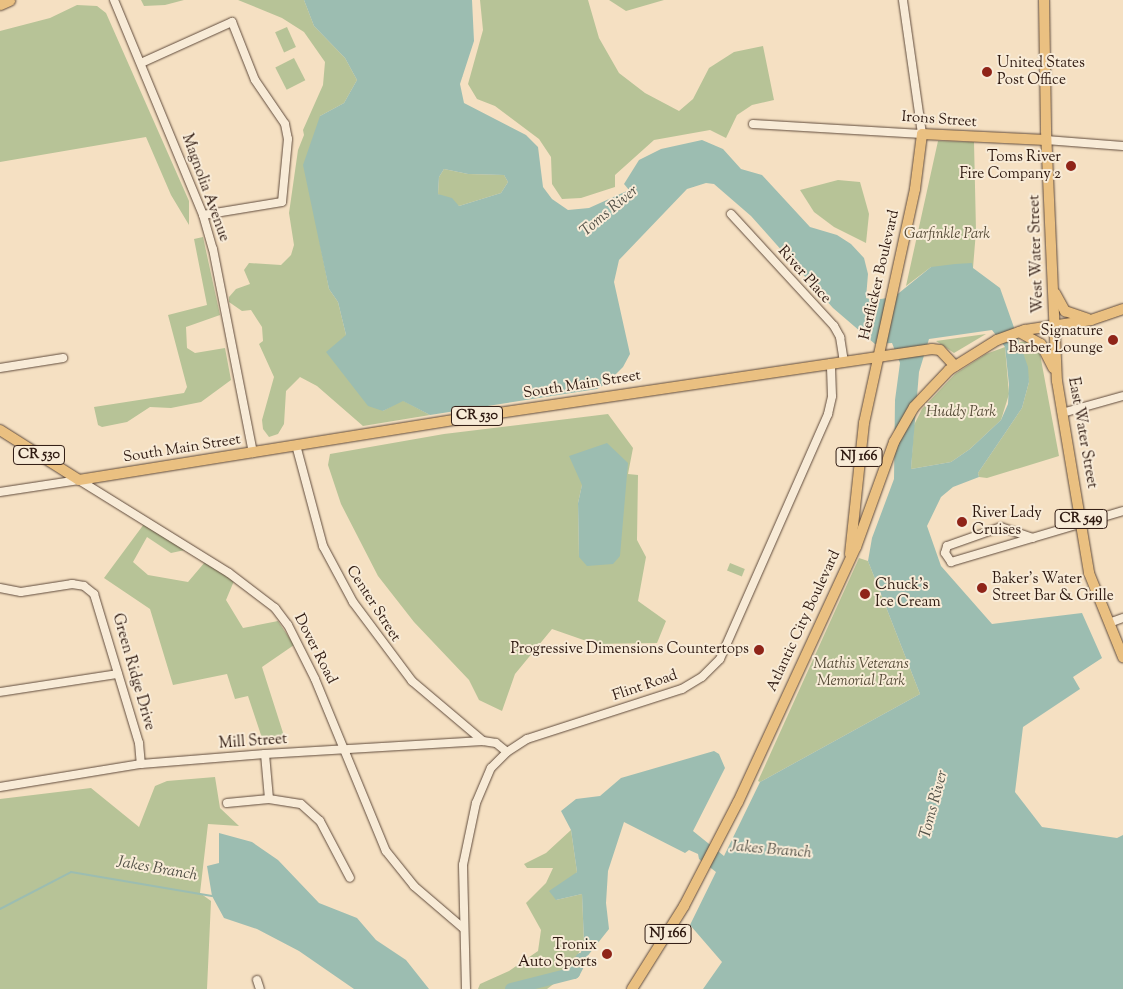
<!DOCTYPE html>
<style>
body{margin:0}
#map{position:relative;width:1123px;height:989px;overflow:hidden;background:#f5e0c2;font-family:"Sorts Mill Goudy",serif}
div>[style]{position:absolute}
.green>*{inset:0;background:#b7c397;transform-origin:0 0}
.water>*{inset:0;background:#9cbdb1}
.stream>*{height:2px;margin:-1px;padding:0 1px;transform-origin:1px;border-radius:1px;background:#9cbdb1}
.river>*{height:12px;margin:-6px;padding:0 6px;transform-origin:6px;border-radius:6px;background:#9cbdb1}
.roads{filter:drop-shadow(0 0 1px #604b3c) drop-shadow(0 0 1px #604b3c)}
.minor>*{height:8px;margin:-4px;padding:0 4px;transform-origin:4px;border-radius:4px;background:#f8ebd7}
.major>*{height:10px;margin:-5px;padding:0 5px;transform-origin:5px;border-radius:5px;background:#eac081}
.highway>*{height:11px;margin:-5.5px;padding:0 5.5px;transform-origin:5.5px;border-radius:5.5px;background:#eac081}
.dots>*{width:14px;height:14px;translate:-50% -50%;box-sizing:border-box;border:2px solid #f8ebd7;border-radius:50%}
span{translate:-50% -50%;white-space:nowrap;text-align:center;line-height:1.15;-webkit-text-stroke:4px #f8ebd7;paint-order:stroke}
.shield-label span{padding:1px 4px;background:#f8ebd7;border:1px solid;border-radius:4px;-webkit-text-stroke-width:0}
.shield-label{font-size:14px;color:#2e1910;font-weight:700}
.poi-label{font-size:15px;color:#2e1910}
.left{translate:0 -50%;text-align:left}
.right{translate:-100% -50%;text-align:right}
.street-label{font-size:15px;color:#2e1910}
.park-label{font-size:15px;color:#574c38;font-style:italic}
.water-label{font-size:16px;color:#545248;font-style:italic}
</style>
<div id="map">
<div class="green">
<div style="clip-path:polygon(141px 0,184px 0,165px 5px,144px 6px)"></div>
<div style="clip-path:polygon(238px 0,304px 0,314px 26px,345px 58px,357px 80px,344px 103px,320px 116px,319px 238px,329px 289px,338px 302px,346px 335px,383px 411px,402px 400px,430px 415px,363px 426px,317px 386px,300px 377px,286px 391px,284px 424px,278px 434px,269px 437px,263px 429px,262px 420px,274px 377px,259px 344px,263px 341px,262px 327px,251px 310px,242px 311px,229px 302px,229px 297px,236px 289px,250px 284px,244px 270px,249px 263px,281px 265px,291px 255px,294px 245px,289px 213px,298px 150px,304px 135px,303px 130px,323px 85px,325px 62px,304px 32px,282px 18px)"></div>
<div style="clip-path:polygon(480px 0,588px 0,599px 38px,619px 73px,645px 93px,679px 111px,693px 99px,709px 68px,734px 52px,763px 46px,774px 100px,752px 105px,737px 115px,726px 138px,710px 130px,654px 140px,615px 175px,615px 187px,581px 198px,562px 199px,552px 184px,551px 157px,539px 139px,495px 106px,477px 99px,468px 84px,483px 30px)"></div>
<div style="clip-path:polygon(609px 0,664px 0,626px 11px)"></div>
<div style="clip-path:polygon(77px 5px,97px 6px,106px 13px,189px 201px,189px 225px,171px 195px,146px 137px,0 162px,0 31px,50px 18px)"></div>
<div style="left:287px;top:27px;width:22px;height:13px;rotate:66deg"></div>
<div style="left:294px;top:58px;width:25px;height:21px;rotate:63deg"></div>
<div style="clip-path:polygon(938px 141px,974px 142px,976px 231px,973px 268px,931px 267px,906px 286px)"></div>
<div style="clip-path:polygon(444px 169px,468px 174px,504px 175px,508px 182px,501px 193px,459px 206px,438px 194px,439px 177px)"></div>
<div style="clip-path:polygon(838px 180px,860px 182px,869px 214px,866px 243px,834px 227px,814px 212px,800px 190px)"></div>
<div style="clip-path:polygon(203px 237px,220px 315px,186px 327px,187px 348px,195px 353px,225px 348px,231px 380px,201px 402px,171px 408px,150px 407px,127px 422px,102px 427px,98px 425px,94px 407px,184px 393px,187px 387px,168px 315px,207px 305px,194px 239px)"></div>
<div style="clip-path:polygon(986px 334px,954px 353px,936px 341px)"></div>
<div style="clip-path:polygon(1026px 341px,1035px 345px,1040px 354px,1059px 456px,987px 478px,979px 477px,978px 473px,1022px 408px,1029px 382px,1020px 342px)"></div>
<div style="clip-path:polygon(1005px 347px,1009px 394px,1001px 420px,970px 449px,951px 462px,911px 469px,914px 425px,922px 409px,955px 374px,986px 354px)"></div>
<div style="clip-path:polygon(evenodd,608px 414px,633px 448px,628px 474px,638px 475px,637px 540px,646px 557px,638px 601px,666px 621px,657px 643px,595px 644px,552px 629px,515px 674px,502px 711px,479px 700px,469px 680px,414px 622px,378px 576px,341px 504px,328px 465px,330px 454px,444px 434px,608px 414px,582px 485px,579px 557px,578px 503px,582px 485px)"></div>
<div style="clip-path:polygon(144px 524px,185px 550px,171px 553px,147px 537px,133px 562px,148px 575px,188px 582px,205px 562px,234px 581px,226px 600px,243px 628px,278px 621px,294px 645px,262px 667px,285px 739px,263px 741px,248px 696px,235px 699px,227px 674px,173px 685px,150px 609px,104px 578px)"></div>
<div style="clip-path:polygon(859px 558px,868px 561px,920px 694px,760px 782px,758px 781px)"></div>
<div style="left:730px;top:563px;width:16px;height:8px;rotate:22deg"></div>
<div style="clip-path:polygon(215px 777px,220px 808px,239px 826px,208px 824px,200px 893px,211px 901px,207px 989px,0 989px,0 799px,91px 788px,139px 827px,155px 786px,167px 781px)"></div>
<div style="clip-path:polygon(571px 830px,577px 872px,556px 900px,582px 894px,584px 943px,568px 973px,547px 989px,478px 989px,480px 984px,509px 971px,538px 951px,541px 930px,526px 903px,546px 883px,553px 868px,527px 868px,524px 864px,546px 853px)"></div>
</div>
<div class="water">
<div style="clip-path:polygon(evenodd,304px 0,472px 0,474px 41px,460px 84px,464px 103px,526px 135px,538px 147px,543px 187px,552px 199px,568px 210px,589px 208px,629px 190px,624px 184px,639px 160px,661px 149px,702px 140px,723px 149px,741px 169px,762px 175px,810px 227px,837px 235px,851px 244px,864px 258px,868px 274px,866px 298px,874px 300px,894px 297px,931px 267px,955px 264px,972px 263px,973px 268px,1000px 288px,1028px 367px,1029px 382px,1022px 408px,978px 473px,979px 477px,953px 487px,941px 497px,927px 526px,941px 566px,992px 624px,1082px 613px,1102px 658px,1073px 677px,1080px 689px,1023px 727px,1015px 792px,1042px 827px,1117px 838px,1123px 835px,1123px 989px,703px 989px,722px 962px,690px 925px,716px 872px,699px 859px,698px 854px,689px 850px,685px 853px,624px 822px,608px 871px,606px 903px,609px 929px,574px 973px,584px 943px,582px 894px,556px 900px,549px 891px,577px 872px,571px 830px,561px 811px,576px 799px,600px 796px,621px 778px,714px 751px,719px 754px,725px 768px,693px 831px,724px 856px,760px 782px,920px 694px,868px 561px,872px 538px,894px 479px,895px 400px,900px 363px,892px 343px,875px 344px,833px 308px,751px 216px,714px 184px,706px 183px,687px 189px,619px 260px,614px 282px,630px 354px,623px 367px,607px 383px,597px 389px,430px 415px,403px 401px,383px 411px,368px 406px,326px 352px,346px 335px,338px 302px,329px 289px,303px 165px,320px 116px,344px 103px,357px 80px,345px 58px,314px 26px,304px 0,444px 169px,468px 174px,504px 175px,508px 182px,501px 193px,459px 206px,452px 198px,438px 194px,439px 177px,444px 169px,304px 0,992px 330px,1005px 347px,1009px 385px,1008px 404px,1001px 420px,970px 449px,951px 462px,911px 469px,919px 372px,929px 339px,992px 330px)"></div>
<div style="clip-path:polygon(607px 443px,628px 463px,620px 556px,613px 564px,587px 566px,579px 557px,578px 503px,582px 485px,569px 456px)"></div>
<div style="clip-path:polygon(219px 833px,252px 842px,278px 860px,319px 903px,357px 918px,376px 940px,406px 960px,429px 989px,354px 989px,299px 951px,257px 929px,224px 918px,212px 896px,207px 866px,219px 863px)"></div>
</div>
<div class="stream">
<div style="left:0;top:909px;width:80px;rotate:-27.5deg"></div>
<div style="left:71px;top:872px;width:143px;rotate:9.7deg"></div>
</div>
<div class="river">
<div style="left:511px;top:989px;width:65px;rotate:-14.3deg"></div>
<div style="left:574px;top:973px;width:16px;rotate:-63deg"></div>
</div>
<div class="roads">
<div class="minor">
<div style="left:114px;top:0;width:233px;rotate:67.5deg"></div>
<div style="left:203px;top:215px;width:35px;rotate:74deg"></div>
<div style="left:213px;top:249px;width:208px;rotate:78.9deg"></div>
<div style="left:141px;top:63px;width:100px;rotate:-24.3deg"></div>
<div style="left:232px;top:22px;width:62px;rotate:68.4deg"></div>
<div style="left:255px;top:80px;width:53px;rotate:55.7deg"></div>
<div style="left:285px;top:124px;width:15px;rotate:79deg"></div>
<div style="left:288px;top:139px;width:63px;rotate:95.4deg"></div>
<div style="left:282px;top:202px;width:80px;rotate:170.7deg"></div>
<div style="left:753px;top:124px;width:169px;rotate:3.4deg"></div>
<div style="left:922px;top:134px;width:135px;rotate:-98.1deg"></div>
<div style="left:1046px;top:140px;width:77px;rotate:4.5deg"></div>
<div style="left:731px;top:214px;width:152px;rotate:47.4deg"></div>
<div style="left:834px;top:326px;width:13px;rotate:61deg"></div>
<div style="left:840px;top:337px;width:24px;rotate:81deg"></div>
<div style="left:0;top:368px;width:64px;rotate:-9deg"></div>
<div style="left:1062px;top:413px;width:63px;rotate:-15.6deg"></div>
<div style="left:296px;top:445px;width:105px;rotate:75deg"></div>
<div style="left:323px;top:546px;width:64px;rotate:61.8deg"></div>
<div style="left:353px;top:602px;width:99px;rotate:53.2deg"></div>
<div style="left:412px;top:681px;width:93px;rotate:40.2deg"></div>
<div style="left:0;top:492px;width:80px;rotate:-8.6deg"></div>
<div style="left:79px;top:480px;width:176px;rotate:31.8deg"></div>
<div style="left:229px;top:573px;width:58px;rotate:37.3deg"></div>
<div style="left:275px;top:608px;width:21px;rotate:53deg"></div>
<div style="left:288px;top:625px;width:60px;rotate:63.4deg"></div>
<div style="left:315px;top:679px;width:186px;rotate:67.6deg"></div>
<div style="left:386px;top:851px;width:45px;rotate:51.3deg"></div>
<div style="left:414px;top:886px;width:65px;rotate:40.6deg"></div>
<div style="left:1033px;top:538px;width:34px;rotate:-161deg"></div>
<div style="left:1001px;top:527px;width:57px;rotate:160.6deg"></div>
<div style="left:947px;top:546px;width:7px;rotate:106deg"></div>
<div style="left:945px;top:553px;width:11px;rotate:56deg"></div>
<div style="left:951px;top:562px;width:179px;rotate:-16.5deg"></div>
<div style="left:0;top:588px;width:21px;rotate:11deg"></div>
<div style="left:21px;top:592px;width:52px;rotate:-8.9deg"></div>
<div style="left:72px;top:584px;width:12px;rotate:9deg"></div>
<div style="left:84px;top:586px;width:13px;rotate:39deg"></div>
<div style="left:94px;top:594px;width:156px;rotate:73.2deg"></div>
<div style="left:139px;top:743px;width:21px;rotate:85deg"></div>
<div style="left:1109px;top:623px;width:15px;rotate:-20deg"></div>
<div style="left:0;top:692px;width:119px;rotate:-8.7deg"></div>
<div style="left:265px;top:754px;width:45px;rotate:84.9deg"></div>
<div style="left:0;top:787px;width:143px;rotate:-9.3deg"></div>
<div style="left:141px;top:764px;width:124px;rotate:-4.6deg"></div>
<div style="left:265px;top:754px;width:218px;rotate:-3.4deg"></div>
<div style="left:483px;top:741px;width:13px;rotate:9deg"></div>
<div style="left:496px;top:743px;width:14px;rotate:39deg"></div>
<div style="left:227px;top:803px;width:42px;rotate:-5.4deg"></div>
<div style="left:269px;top:799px;width:32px;rotate:9deg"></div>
<div style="left:301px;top:804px;width:25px;rotate:42deg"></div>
<div style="left:320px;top:821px;width:64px;rotate:62.2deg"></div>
<div style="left:257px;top:980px;width:9px;rotate:72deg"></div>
<div style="left:466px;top:989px;width:124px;rotate:-91.4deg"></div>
<div style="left:463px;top:865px;width:63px;rotate:-78.2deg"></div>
<div style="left:476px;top:803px;width:38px;rotate:-67deg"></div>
<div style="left:491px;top:768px;width:23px;rotate:-45deg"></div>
<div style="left:507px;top:752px;width:24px;rotate:-33deg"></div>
<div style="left:527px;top:739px;width:163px;rotate:-17.9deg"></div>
<div style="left:682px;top:689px;width:23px;rotate:-31deg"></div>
<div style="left:702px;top:677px;width:25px;rotate:-45deg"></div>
<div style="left:720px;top:659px;width:268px;rotate:-66.2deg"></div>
<div style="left:828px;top:414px;width:18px;rotate:-77deg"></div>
<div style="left:832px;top:396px;width:33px;rotate:-92deg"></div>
</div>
<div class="major">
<div style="left:1044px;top:0;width:131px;rotate:89.1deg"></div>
<div style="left:1046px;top:131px;width:250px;rotate:87.5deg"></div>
<div style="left:1057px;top:381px;width:195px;rotate:80.5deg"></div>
<div style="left:1089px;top:573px;width:91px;rotate:68deg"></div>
<div style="left:1055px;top:293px;width:21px;rotate:61deg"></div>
<div style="left:1065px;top:311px;width:24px;rotate:19deg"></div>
<div style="left:1019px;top:332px;width:25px;rotate:29deg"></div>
<div style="left:1041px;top:344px;width:27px;rotate:63deg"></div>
<div style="left:0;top:430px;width:93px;rotate:32.3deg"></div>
<div style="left:79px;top:480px;width:384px;rotate:-9.1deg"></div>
<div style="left:458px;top:419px;width:479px;rotate:-8.4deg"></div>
<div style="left:932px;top:349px;width:8px;rotate:7deg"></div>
<div style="left:940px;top:350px;width:22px;rotate:47deg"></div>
<div style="left:850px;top:554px;width:132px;rotate:-83.9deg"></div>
<div style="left:864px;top:423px;width:239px;rotate:-77.7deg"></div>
<div style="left:915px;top:189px;width:55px;rotate:-82.7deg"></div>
<div style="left:922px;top:134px;width:124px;rotate:2.8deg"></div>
<div style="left:632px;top:989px;width:98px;rotate:-57.9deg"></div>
<div style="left:684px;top:906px;width:117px;rotate:-62.6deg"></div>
<div style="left:738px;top:802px;width:281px;rotate:-65.2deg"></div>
<div style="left:856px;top:547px;width:112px;rotate:-70.1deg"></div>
<div style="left:894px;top:442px;width:40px;rotate:-60.3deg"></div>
<div style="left:914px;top:407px;width:51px;rotate:-46.6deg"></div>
<div style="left:949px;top:370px;width:57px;rotate:-32deg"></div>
<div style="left:997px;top:340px;width:30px;rotate:-20deg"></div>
<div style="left:1025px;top:330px;width:67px;rotate:-8.6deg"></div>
<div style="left:1091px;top:320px;width:34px;rotate:-19deg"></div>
</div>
<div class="highway">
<div style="left:0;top:4px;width:10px;rotate:-24deg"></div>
</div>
</div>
<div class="dots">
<div style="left:987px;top:72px;background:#8f2418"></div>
<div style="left:1071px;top:166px;background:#8f2418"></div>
<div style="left:1113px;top:340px;background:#8f2418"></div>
<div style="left:962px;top:522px;background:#8f2418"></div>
<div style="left:982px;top:588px;background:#8f2418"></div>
<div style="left:865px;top:594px;background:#8f2418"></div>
<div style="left:759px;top:650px;background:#8f2418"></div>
<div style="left:607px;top:954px;background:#8f2418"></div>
</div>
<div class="shield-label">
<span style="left:477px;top:416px">CR 530</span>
<span style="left:39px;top:455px">CR 530</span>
<span style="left:859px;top:457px">NJ 166</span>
<span style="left:1081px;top:519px">CR 549</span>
<span style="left:668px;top:934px">NJ 166</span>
</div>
<div class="poi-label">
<span class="left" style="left:997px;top:72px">United States<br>Post Office</span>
<span class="right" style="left:1061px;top:166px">Toms River<br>Fire Company 2</span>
<span class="right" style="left:1103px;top:340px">Signature<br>Barber Lounge</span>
<span class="left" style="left:972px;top:522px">River Lady<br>Cruises</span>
<span class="left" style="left:992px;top:588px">Baker's Water<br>Street Bar &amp; Grille</span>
<span class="left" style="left:875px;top:594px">Chuck's<br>Ice Cream</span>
<span class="right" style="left:749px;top:650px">Progressive Dimensions Countertops</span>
<span class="right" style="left:597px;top:954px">Tronix<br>Auto Sports</span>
</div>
<div class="street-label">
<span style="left:939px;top:120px;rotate:4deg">Irons Street</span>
<span style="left:205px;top:188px;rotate:70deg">Magnolia Avenue</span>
<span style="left:1037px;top:254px;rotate:-92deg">West Water Street</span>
<span style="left:804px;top:275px;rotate:48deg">River Place</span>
<span style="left:880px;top:275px;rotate:-77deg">Herflicker Boulevard</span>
<span style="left:582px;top:385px;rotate:-9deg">South Main Street</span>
<span style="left:1082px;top:433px;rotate:80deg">East Water Street</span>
<span style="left:182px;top:449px;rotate:-9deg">South Main Street</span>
<span style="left:373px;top:604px;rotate:57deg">Center Street</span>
<span style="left:804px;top:621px;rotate:-65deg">Atlantic City Boulevard</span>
<span style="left:315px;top:649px;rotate:63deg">Dover Road</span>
<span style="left:133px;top:672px;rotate:74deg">Green Ridge Drive</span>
<span style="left:645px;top:686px;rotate:-19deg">Flint Road</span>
<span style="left:253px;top:742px;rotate:-4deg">Mill Street</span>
</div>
<div class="park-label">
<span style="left:947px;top:235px">Garfinkle Park</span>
<span style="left:961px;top:413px">Huddy Park</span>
<span style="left:861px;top:673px">Mathis Veterans<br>Memorial Park</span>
</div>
<div class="water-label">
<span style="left:610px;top:212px;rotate:-40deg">Toms River</span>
<span style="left:935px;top:805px;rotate:-75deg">Toms River</span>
<span style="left:771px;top:851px;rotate:5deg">Jakes Branch</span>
<span style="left:157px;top:870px;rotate:10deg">Jakes Branch</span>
</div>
</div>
